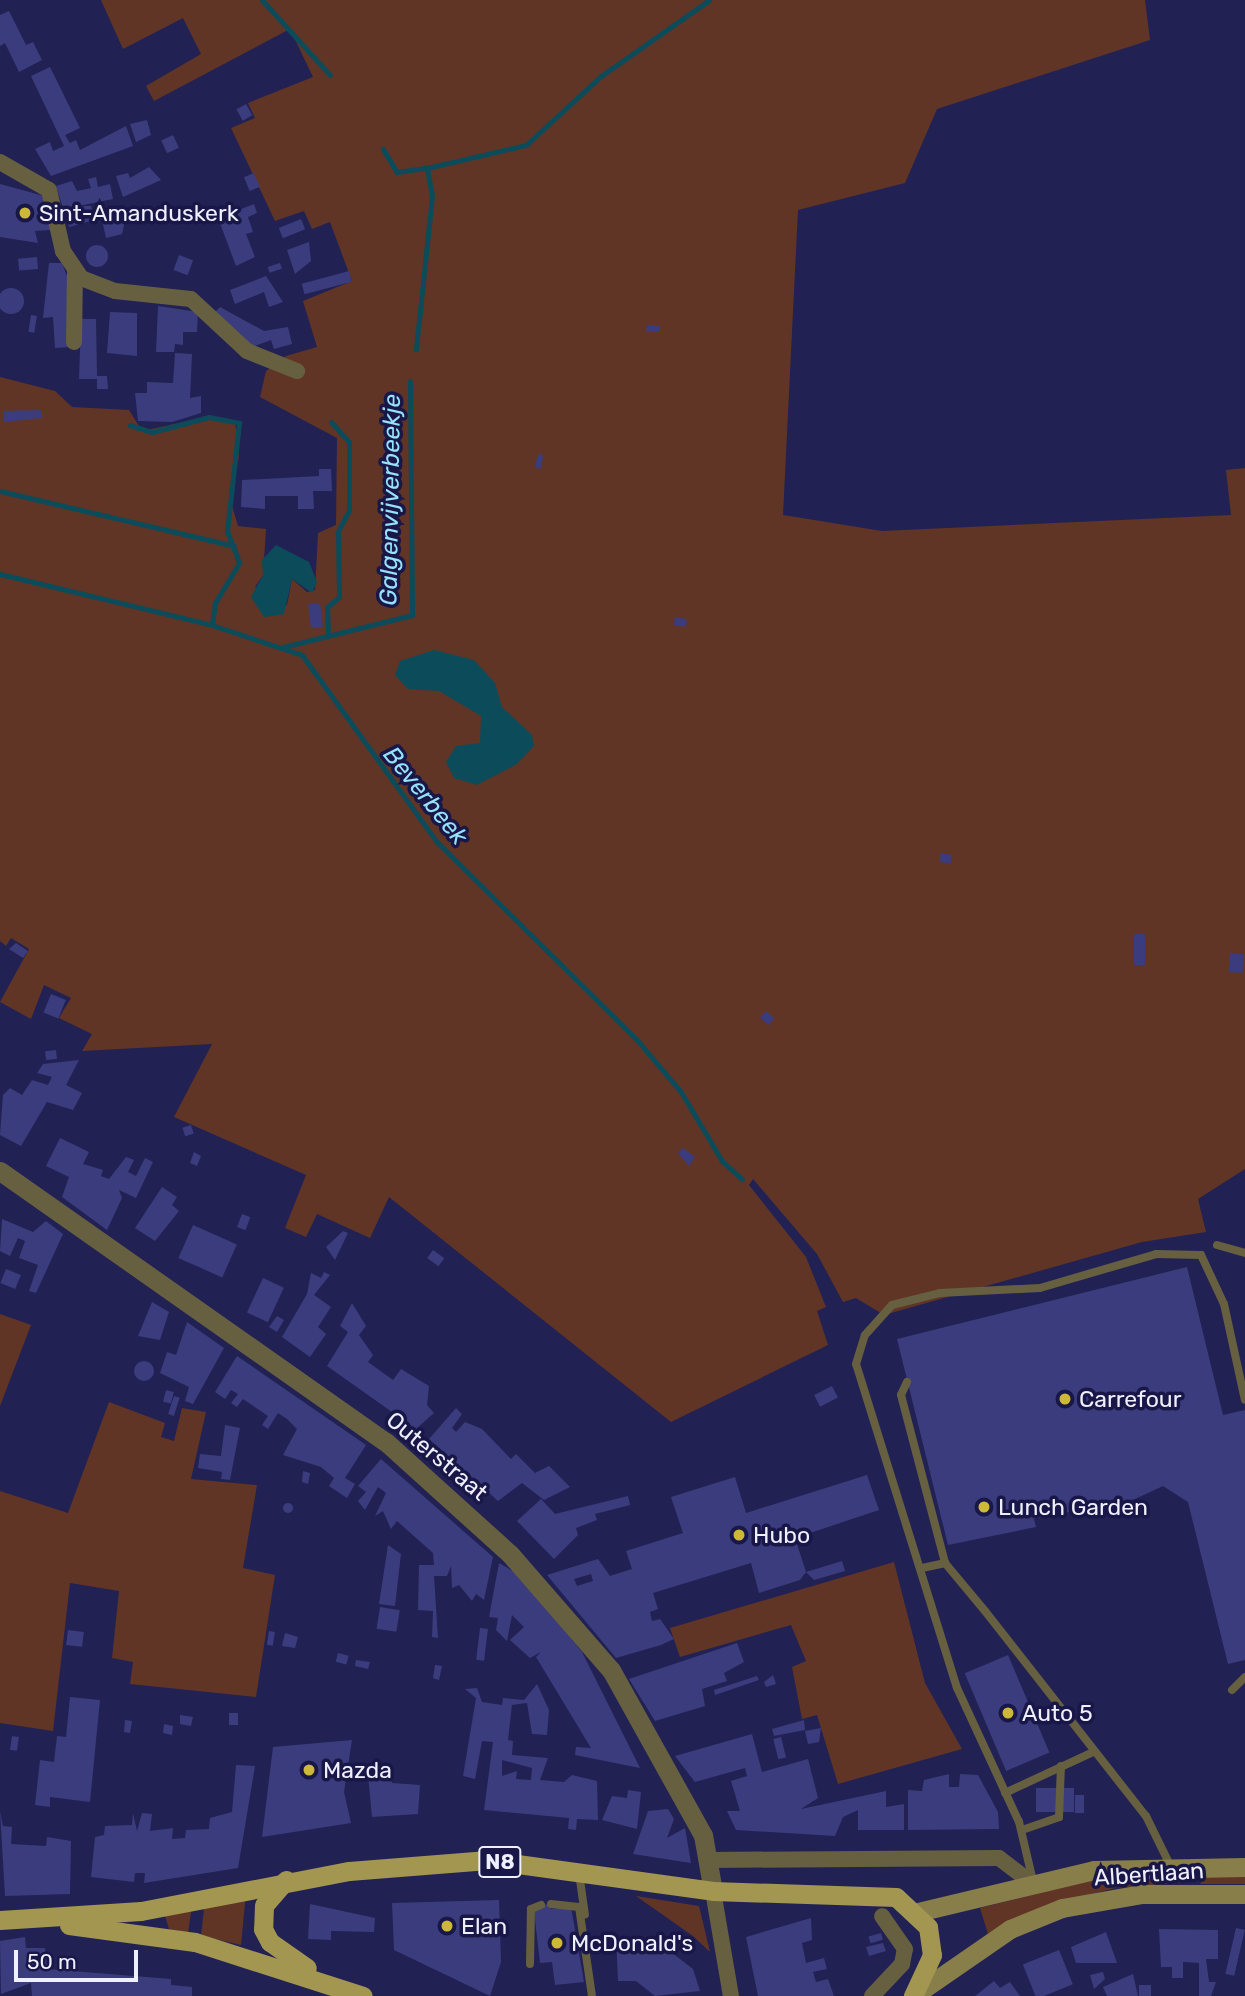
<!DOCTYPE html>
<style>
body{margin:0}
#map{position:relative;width:1245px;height:1996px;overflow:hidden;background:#222154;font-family:Rubik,sans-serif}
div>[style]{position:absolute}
.green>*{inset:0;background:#603526}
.water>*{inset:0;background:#0c4b5a}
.stream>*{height:5px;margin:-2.5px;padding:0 2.5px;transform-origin:2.5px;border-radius:2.5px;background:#0c4b5a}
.building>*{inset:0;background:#3b3c7d;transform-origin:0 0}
.round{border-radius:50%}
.service>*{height:8px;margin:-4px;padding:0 4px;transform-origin:4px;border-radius:4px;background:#666040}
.minor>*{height:16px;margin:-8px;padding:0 8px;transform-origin:8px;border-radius:8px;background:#666040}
.tertiary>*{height:19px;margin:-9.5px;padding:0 9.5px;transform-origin:9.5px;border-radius:9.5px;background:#666040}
.secondary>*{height:19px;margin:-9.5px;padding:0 9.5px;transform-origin:9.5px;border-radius:9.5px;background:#887e4a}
.primary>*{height:19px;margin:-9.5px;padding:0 9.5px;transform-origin:9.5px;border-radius:9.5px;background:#a29651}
.dots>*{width:19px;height:19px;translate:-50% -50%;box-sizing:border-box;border:4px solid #191748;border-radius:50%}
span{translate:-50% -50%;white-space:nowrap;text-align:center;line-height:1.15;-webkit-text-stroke:7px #191748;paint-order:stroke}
.shield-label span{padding:2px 5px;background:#191748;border:2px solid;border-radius:5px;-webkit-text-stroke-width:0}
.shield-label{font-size:21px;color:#eef0fd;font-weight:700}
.poi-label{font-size:23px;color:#eef0fd}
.left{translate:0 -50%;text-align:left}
.street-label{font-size:23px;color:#eef0fd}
.water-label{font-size:24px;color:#95e2fa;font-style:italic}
.scale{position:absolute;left:14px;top:1950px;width:124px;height:32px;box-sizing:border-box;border:4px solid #eef0fd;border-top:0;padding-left:9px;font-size:21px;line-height:24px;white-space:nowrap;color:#eef0fd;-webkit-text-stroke:5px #191748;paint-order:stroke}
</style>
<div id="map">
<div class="green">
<div style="clip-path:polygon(101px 0,1145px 0,1150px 40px,937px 109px,905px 183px,798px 210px,783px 515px,882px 531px,1231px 515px,1226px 470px,1245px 468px,1245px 1169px,1198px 1199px,1206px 1232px,1142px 1242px,884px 1315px,856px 1298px,843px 1302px,817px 1254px,753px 1179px,749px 1185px,806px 1257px,826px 1307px,817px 1311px,828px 1345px,671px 1422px,389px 1197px,370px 1238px,317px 1214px,306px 1237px,285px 1228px,306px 1175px,174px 1117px,212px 1044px,82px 1051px,92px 1034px,59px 1018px,71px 998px,44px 985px,31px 1019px,0 1002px,29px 949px,11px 938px,6px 946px,0 941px,0 377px,55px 391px,72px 407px,129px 410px,142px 431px,202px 418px,235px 421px,239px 456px,231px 502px,238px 526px,266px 529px,263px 575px,255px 587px,287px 605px,292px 579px,307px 592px,315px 590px,318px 533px,336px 525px,337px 438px,260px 397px,266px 371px,286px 356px,317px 347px,303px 301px,352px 281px,330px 222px,312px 229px,304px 211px,275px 221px,231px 128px,255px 118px,248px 103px,313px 77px,290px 29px,154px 101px,146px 86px,201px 54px,183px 18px,123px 49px)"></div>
<div style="clip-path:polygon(0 1314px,31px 1325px,0 1406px)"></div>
<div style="clip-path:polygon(109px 1402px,165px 1423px,161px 1437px,174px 1441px,182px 1408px,206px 1412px,191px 1479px,257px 1485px,243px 1568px,275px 1575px,256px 1697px,130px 1684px,133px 1662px,112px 1658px,119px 1591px,70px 1583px,53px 1731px,0 1723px,0 1491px,68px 1513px)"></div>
<div style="clip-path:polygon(894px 1562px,925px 1683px,962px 1749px,838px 1784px,817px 1715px,802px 1719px,792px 1667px,806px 1661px,791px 1625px,680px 1657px,670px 1628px)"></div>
<div style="clip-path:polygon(1208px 1873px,1245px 1873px,1245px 1884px,1200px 1884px)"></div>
<div style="clip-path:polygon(1191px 1876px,1191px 1882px,1115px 1888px,1061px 1902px,988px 1934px,980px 1908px,1103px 1877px)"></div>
<div style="clip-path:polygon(246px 1893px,241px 1945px,201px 1936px,205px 1900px)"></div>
<div style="clip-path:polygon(636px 1896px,699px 1906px,710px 1952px,693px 1936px)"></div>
<div style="clip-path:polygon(192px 1905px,188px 1933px,169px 1929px,165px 1916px)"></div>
</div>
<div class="water">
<div style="clip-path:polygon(276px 545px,309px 562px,317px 582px,312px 593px,292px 579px,284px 614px,264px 617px,251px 597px,263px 575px,262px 560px)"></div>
<div style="clip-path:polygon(434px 650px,474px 660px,495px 683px,502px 707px,532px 735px,534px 746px,517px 764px,477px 785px,454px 778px,446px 762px,456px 746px,480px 743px,481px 716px,439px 691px,408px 689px,395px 675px,400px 661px)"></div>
</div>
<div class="stream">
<div style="left:262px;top:0;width:101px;rotate:47.8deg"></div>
<div style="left:383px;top:149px;width:27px;rotate:59deg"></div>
<div style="left:397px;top:172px;width:30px;rotate:-8deg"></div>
<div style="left:427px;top:168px;width:28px;rotate:80deg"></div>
<div style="left:432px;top:196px;width:154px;rotate:96deg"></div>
<div style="left:427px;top:168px;width:102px;rotate:-13.1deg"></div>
<div style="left:526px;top:145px;width:102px;rotate:-42.6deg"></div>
<div style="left:601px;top:76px;width:132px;rotate:-35.1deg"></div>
<div style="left:130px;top:425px;width:23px;rotate:18deg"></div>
<div style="left:152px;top:432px;width:59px;rotate:-14.7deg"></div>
<div style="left:209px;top:417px;width:31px;rotate:11deg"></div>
<div style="left:239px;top:423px;width:109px;rotate:96.3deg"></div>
<div style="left:227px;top:531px;width:34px;rotate:69deg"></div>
<div style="left:239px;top:563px;width:47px;rotate:121deg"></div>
<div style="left:215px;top:603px;width:22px;rotate:98deg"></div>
<div style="left:0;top:491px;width:240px;rotate:13.2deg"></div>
<div style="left:0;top:574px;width:218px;rotate:13.5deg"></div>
<div style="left:212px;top:625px;width:95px;rotate:18.4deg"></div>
<div style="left:302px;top:655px;width:231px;rotate:54.2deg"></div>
<div style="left:437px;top:842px;width:281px;rotate:44.7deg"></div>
<div style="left:637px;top:1040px;width:68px;rotate:49.8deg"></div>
<div style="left:681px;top:1092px;width:80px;rotate:59.3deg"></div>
<div style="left:722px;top:1161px;width:27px;rotate:42deg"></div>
<div style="left:328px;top:633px;width:26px;rotate:-92deg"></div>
<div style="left:327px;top:607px;width:16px;rotate:-40deg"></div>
<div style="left:339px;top:597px;width:66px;rotate:-90.9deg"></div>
<div style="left:338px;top:531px;width:24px;rotate:-62deg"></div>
<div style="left:349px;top:510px;width:68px;rotate:-90deg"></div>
<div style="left:349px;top:442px;width:27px;rotate:-132deg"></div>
<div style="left:283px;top:647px;width:133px;rotate:-13.9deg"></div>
<div style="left:412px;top:615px;width:234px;rotate:-90.5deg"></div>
</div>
<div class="building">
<div style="clip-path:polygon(9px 11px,26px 45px,33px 42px,42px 60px,19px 72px,5px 43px,0 46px,0 15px)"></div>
<div style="clip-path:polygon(50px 67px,80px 128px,65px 135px,70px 143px,76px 140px,80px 150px,126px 126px,133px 146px,51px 176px,35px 149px,50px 142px,53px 151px,64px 146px,31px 76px)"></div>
<div style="left:246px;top:104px;width:13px;height:11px;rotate:61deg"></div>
<div style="clip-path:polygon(147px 120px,151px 135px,136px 142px,130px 124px)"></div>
<div style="left:173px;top:135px;width:14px;height:13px;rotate:65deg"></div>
<div style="clip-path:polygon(149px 167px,161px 180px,123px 197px,116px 176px,128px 173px,130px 178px)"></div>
<div style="left:254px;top:173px;width:15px;height:11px;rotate:67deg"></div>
<div style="clip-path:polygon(96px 177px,98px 187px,110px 184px,113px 199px,78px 206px,91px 206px,94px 220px,69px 227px,56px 186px,72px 181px,77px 191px,91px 188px,88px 179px)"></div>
<div style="clip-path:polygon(0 184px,44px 196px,41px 209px,53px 216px,50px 230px,35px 231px,38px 243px,0 237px)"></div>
<div style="clip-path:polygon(254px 204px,257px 213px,248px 217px,253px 232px,246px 234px,255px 257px,236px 266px,218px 218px)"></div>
<div style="clip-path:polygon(127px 213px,122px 234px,106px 238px,102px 220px)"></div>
<div style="left:301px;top:219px;width:11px;height:24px;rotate:68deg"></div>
<div style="clip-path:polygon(309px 242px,311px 261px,295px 274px,287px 250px)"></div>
<div class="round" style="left:86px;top:245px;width:22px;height:22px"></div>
<div style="left:179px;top:255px;width:15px;height:16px;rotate:20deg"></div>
<div style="left:37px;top:257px;width:12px;height:19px;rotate:85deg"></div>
<div style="clip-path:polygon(49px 263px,62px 263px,68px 279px,70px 347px,55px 348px,53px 317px,43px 318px)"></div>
<div style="left:280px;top:263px;width:6px;height:13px;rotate:72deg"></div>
<div style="left:349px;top:271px;width:11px;height:49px;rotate:75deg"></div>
<div style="clip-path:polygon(266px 276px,283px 302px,269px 307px,264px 292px,235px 304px,230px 290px)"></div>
<div class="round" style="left:-2px;top:288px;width:26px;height:26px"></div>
<div style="clip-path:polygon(158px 306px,198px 312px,197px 332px,183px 332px,183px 345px,175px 344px,174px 352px,156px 352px)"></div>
<div style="clip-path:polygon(220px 307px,264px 331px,288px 327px,292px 344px,274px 349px,271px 340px,252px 347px,214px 313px)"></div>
<div style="clip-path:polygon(110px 312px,137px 313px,137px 356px,107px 353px)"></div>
<div style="left:31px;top:315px;width:6px;height:17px;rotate:9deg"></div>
<div style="clip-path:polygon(81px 319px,96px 319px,97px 376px,107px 376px,108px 389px,97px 389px,97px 379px,79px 379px)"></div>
<div style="clip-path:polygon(647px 325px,660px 326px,660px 332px,646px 332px)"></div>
<div style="clip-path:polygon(175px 353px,192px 354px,190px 398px,201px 396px,201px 413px,172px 422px,138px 421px,135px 393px,147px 393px,147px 382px,173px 383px)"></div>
<div style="clip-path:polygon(42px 410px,42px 418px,4px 422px,3px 411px)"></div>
<div style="clip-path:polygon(538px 454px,543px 455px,541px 469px,535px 467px)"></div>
<div style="clip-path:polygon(319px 469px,331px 469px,332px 491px,313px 491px,314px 509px,298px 509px,298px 496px,265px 496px,265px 509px,241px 507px,242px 480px,319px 476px)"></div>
<div style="left:320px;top:603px;width:24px;height:12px;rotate:83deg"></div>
<div style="left:675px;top:617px;width:12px;height:8px;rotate:9deg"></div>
<div style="left:941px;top:853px;width:11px;height:9px;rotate:10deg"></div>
<div style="left:1134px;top:934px;width:11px;height:31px"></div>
<div style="clip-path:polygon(16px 943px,28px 951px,23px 958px,9px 949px)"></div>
<div style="left:1230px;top:953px;width:14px;height:19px;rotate:4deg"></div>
<div style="left:51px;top:994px;width:16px;height:20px;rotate:22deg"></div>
<div style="left:766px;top:1011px;width:11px;height:9px;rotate:41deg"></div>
<div style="left:56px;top:1050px;width:9px;height:11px;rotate:84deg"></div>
<div style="clip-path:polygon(79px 1060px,66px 1085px,82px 1093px,73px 1110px,47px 1102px,21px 1146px,0 1135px,3px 1095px,10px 1088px,22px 1095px,32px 1080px,48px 1085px,52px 1077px,37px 1073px,43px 1064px)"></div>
<div style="left:191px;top:1125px;width:9px;height:9px;rotate:72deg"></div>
<div style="clip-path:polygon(60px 1138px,89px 1152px,83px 1164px,103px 1170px,101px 1176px,109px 1179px,126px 1157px,134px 1160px,128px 1172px,136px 1176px,145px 1158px,153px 1162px,136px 1198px,119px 1190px,122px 1198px,107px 1230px,62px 1197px,69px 1177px,46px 1166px)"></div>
<div style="clip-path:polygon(683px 1148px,695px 1157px,689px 1166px,678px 1153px)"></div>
<div style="clip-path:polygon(194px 1152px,201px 1156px,197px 1166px,190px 1163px)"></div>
<div style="clip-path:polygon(162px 1187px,177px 1197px,172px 1205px,179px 1211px,155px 1241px,135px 1228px)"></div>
<div style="left:242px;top:1214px;width:9px;height:14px;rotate:21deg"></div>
<div style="clip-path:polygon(2px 1219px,33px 1232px,46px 1221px,63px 1234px,36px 1293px,29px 1291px,38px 1265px,19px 1258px,25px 1241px,18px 1238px,10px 1256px,0 1251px)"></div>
<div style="left:193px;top:1225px;width:48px;height:36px;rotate:24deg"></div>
<div style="clip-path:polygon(343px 1231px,348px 1233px,335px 1260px,326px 1247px)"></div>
<div style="left:433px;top:1250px;width:14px;height:10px;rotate:36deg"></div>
<div style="clip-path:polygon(1187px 1267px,1223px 1415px,1245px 1410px,1245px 1660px,1228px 1664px,1188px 1502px,1163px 1486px,1135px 1499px,1034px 1519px,1036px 1527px,948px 1545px,897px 1339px)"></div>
<div style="left:6px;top:1269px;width:16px;height:15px;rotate:22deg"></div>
<div style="clip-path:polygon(324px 1272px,330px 1275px,314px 1295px,331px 1307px,318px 1327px,326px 1334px,310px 1357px,282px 1337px,307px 1294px,311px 1273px,321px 1278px)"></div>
<div style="left:263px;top:1278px;width:23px;height:38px;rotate:25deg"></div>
<div style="clip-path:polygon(152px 1302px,169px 1312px,160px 1340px,138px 1336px)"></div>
<div style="clip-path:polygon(352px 1303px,366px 1326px,359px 1335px,373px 1355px,368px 1362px,393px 1380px,401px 1369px,429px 1386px,427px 1405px,434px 1413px,416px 1429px,327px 1366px,348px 1332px,340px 1326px)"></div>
<div style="clip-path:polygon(277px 1316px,284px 1320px,277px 1332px,269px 1327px)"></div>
<div style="clip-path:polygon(187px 1322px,224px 1348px,193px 1404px,185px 1401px,189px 1387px,160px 1373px,167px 1352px,176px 1355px)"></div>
<div style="clip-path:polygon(237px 1356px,366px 1445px,345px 1478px,355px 1484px,347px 1498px,329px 1486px,334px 1478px,321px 1467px,283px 1455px,297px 1429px,287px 1419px,278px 1413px,268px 1429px,262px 1425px,268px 1416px,243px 1399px,237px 1407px,231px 1403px,238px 1394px,231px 1390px,225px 1399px,215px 1392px)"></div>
<div class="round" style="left:134px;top:1361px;width:20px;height:20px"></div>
<div style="left:832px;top:1386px;width:13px;height:20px;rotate:63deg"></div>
<div style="left:166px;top:1390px;width:8px;height:12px;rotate:14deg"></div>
<div style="left:174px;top:1396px;width:6px;height:19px;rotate:18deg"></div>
<div style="clip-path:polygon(456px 1408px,462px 1414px,452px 1428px,456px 1432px,465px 1422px,482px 1429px,511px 1459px,516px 1454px,535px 1473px,549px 1466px,570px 1487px,544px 1500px,522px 1483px,498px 1501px,429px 1439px)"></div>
<div style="clip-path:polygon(225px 1425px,240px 1428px,230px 1480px,221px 1479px,222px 1472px,198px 1468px,200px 1454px,221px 1456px)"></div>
<div style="clip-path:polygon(381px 1459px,493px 1557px,484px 1600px,476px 1594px,472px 1601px,459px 1585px,452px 1588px,451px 1566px,447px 1576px,434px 1576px,438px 1638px,432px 1637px,433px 1611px,418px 1610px,419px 1565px,434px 1565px,433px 1553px,397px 1521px,391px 1529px,383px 1511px,375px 1516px,386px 1493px,378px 1487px,365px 1510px,358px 1501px,366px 1492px,358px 1486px)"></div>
<div style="clip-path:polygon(303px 1471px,310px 1473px,308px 1484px,302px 1482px)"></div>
<div style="clip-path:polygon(evenodd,867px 1475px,879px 1510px,795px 1538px,806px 1572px,842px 1561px,845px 1571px,814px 1580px,806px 1572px,800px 1580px,759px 1593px,751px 1563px,653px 1593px,658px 1609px,650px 1612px,652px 1621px,660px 1619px,674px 1639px,661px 1645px,616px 1658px,547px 1575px,598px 1559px,610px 1576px,632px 1569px,626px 1551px,683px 1533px,671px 1497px,735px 1477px,746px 1513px,867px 1475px,591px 1574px,593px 1581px,577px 1586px,574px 1579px,591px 1574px)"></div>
<div style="clip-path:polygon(628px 1496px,630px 1505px,595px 1514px,597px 1520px,576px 1528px,578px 1535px,554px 1559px,517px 1521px,541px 1499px,555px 1514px)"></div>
<div class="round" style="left:283px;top:1503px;width:10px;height:10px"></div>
<div style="clip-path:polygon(388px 1545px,401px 1554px,395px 1606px,379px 1604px)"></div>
<div style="clip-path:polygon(499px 1563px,518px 1574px,582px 1652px,640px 1768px,575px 1755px,576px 1747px,591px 1748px,536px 1657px,541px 1652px,530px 1658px,510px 1640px,524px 1627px,512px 1615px,507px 1641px,496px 1630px,498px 1618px,489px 1617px)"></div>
<div style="left:380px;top:1607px;width:20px;height:22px;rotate:9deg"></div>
<div style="left:480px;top:1628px;width:8px;height:32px;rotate:7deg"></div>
<div style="left:68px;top:1630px;width:16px;height:15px;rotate:7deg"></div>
<div style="left:269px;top:1631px;width:6px;height:14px;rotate:9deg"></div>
<div style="clip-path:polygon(285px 1633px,298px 1637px,295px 1648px,282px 1646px)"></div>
<div style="clip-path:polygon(737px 1643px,744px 1662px,724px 1673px,727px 1681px,702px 1689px,705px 1706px,655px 1721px,629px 1679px)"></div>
<div style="left:338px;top:1653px;width:11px;height:9px;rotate:15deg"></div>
<div style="left:1008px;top:1655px;width:106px;height:47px;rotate:67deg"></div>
<div style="clip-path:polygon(356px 1660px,370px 1662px,368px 1669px,355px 1666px)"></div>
<div style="clip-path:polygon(435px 1665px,442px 1666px,439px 1680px,433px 1678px)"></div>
<div style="clip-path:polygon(773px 1675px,776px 1684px,766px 1687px,764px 1682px)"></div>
<div style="clip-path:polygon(757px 1676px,759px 1680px,715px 1695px,714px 1690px)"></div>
<div style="clip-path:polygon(evenodd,537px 1684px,549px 1710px,547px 1735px,532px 1734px,527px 1703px,512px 1705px,508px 1740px,513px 1741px,512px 1755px,548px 1758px,540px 1780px,564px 1782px,572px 1775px,597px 1781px,598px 1820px,577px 1819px,576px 1830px,568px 1829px,569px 1818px,484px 1810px,493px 1742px,482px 1741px,475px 1779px,463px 1776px,476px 1698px,465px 1689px,477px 1688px,482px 1702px,502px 1705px,503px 1698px,524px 1700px,537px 1684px,502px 1760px,532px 1768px,531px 1780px,516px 1779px,517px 1771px,502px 1776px,502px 1760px)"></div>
<div style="clip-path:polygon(70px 1697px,100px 1700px,90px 1802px,50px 1797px,50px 1807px,35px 1805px,40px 1760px,54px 1762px,57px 1736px,66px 1737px)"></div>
<div style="left:229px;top:1713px;width:9px;height:12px"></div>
<div style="clip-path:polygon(180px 1715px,193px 1717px,191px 1726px,180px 1724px)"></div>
<div style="clip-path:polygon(125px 1720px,132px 1721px,130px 1733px,124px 1732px)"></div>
<div style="clip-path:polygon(804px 1720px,805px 1730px,774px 1736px,772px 1729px)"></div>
<div style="clip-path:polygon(164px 1724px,173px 1726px,172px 1735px,163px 1733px)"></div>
<div style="clip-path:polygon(821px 1728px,819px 1742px,808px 1744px,805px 1731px)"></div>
<div style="clip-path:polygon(752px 1734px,762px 1772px,808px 1759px,818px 1798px,801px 1809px,886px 1791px,886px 1807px,904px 1804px,904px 1830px,858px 1830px,858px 1810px,843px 1817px,835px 1836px,736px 1830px,727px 1811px,740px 1811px,731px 1781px,747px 1776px,745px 1768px,695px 1782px,675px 1756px)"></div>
<div style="left:12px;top:1736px;width:7px;height:14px;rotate:8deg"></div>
<div style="left:781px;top:1737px;width:21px;height:8px;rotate:76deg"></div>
<div style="clip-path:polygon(352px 1740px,344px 1792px,351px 1823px,262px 1837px,273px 1747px)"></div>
<div style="clip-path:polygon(236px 1765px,255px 1766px,238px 1868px,144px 1883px,145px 1873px,135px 1873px,134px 1882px,91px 1877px,95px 1837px,104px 1835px,105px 1826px,132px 1825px,133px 1813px,137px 1831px,142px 1813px,152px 1814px,150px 1831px,173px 1828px,172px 1839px,185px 1838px,186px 1830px,209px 1829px,210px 1818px,232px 1812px)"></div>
<div style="clip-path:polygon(391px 1772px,392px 1783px,420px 1785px,418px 1814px,372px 1817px,368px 1775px)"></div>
<div style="clip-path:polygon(949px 1774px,949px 1787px,959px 1787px,960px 1774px,978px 1775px,998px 1812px,999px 1829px,908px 1830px,908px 1790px,922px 1791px,924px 1780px)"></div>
<div style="left:1036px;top:1788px;width:38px;height:24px"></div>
<div style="clip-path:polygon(628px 1790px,641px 1792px,637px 1829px,602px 1820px,612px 1796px,627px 1798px)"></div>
<div style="left:1075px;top:1795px;width:9px;height:18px"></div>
<div style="clip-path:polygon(668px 1809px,674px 1819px,667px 1838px,685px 1828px,691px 1863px,633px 1854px,648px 1811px)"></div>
<div style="clip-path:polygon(0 1811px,3px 1826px,12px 1827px,11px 1844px,46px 1846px,47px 1837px,71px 1841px,70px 1894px,5px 1896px)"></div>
<div style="clip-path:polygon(499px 1900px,501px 1962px,490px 1996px,394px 1950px,392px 1903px)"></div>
<div style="clip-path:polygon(551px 1902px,551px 1909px,571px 1907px,584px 1982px,555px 1985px,552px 1962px,540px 1963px,534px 1911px)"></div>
<div style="clip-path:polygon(310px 1904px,375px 1918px,374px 1932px,331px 1931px,331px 1940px,308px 1939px)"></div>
<div style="clip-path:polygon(811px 1918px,812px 1940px,802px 1943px,806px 1963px,824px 1958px,827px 1969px,813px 1972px,816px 1982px,828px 1979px,834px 1996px,758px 1996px,746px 1937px)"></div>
<div style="left:1236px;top:1928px;width:9px;height:47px;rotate:13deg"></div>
<div style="clip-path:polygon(1159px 1929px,1218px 1930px,1218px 1959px,1206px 1959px,1209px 1982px,1216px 1982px,1211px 1996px,1199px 1996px,1199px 1963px,1183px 1962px,1183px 1978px,1172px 1978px,1172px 1967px,1161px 1967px)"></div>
<div style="clip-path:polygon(1106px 1932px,1117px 1963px,1076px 1963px,1071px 1947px)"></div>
<div style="left:881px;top:1933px;width:7px;height:13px;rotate:74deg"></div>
<div style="clip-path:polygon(616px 1936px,658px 1942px,693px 1969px,700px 1991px,655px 1996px,636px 1981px,618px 1981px)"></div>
<div style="clip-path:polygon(25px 1937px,26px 1948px,45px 1948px,47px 1969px,171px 1979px,171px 1985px,192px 1987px,192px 1996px,32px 1996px,31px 1983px,1px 1994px,0 1941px)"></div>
<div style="clip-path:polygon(883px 1943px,886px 1951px,869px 1956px,866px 1947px)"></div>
<div style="left:1059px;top:1950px;width:37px;height:39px;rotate:68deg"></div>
<div style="clip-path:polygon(1103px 1972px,1105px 1979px,1094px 1989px,1090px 1975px)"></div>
<div style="clip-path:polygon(1133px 1974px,1138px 1996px,1107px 1996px,1103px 1987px)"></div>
<div style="clip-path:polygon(994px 1981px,1000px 1988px,1010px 1982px,1020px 1996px,975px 1996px)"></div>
<div style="left:1139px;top:1985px;width:12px;height:11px"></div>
</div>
<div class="service">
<div style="left:1217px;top:1245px;width:29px;rotate:16deg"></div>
<div style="left:907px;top:1382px;width:14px;rotate:115deg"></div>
<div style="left:901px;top:1395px;width:174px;rotate:75.3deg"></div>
<div style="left:922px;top:1568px;width:24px;rotate:-12deg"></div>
<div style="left:945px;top:1563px;width:62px;rotate:50.2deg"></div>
<div style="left:985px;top:1611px;width:261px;rotate:51.9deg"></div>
<div style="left:1146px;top:1816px;width:57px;rotate:63.9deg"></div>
<div style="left:1232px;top:1690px;width:18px;rotate:-45deg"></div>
<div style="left:1005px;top:1793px;width:97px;rotate:-25deg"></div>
<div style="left:1022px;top:1830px;width:39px;rotate:-19deg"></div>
<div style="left:1059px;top:1817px;width:51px;rotate:-87.8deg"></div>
<div style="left:579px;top:1873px;width:42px;rotate:81.9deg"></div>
<div style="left:1033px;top:1881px;width:61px;rotate:-103.3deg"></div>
<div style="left:1019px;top:1822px;width:148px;rotate:-114.8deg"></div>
<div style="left:957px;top:1688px;width:339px;rotate:-107.3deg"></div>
<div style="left:856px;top:1364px;width:30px;rotate:-73deg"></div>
<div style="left:865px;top:1335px;width:40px;rotate:-48deg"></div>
<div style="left:892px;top:1305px;width:49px;rotate:-14deg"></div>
<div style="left:940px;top:1293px;width:100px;rotate:-2.9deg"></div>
<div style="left:1040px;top:1288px;width:121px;rotate:-16.3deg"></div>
<div style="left:1156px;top:1254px;width:45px;rotate:1.3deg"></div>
<div style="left:1201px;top:1255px;width:54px;rotate:64.9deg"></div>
<div style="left:1224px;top:1304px;width:98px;rotate:77.7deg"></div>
<div style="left:551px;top:1904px;width:28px;rotate:6deg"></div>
<div style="left:579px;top:1907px;width:90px;rotate:81.7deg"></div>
<div style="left:530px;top:1964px;width:55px;rotate:-89deg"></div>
<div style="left:531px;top:1909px;width:11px;rotate:-22deg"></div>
</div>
<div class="minor">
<div style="left:0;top:162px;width:56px;rotate:29.7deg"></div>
<div style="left:49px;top:190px;width:63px;rotate:77.1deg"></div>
<div style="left:63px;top:251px;width:32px;rotate:56deg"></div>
<div style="left:81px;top:278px;width:36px;rotate:21deg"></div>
<div style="left:115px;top:291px;width:76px;rotate:6deg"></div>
<div style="left:191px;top:299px;width:76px;rotate:42.9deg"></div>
<div style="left:247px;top:351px;width:54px;rotate:21.8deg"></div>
<div style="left:74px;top:342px;width:68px;rotate:-89.2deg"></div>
<div style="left:709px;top:1860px;width:290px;rotate:-0.4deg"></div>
<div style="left:999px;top:1858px;width:43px;rotate:37.4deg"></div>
<div style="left:713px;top:1891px;width:107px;rotate:80.3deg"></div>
<div style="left:872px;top:1996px;width:44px;rotate:-46.8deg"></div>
<div style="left:902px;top:1964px;width:15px;rotate:-79deg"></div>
<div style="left:905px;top:1949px;width:40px;rotate:-124.9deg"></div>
</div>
<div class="tertiary">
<div style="left:0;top:1171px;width:472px;rotate:35.1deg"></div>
<div style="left:386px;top:1442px;width:167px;rotate:42.1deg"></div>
<div style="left:510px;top:1554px;width:154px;rotate:49deg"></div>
<div style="left:611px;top:1670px;width:189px;rotate:60.9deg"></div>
<div style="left:703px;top:1835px;width:57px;rotate:79.9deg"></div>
</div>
<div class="secondary">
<div style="left:918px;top:1912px;width:181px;rotate:-13.4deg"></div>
<div style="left:1094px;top:1870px;width:151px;rotate:-1.1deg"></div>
<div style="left:913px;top:1996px;width:118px;rotate:-34.6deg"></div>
<div style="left:1010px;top:1929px;width:56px;rotate:-22deg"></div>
<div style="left:1062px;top:1908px;width:80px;rotate:-10deg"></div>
<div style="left:1141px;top:1894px;width:104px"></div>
</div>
<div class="primary">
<div style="left:286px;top:1880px;width:33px;rotate:131deg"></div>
<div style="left:264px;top:1905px;width:24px;rotate:92deg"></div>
<div style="left:263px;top:1929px;width:15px;rotate:62deg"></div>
<div style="left:270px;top:1942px;width:45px;rotate:35.1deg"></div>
<div style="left:0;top:1920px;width:141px;rotate:-3.7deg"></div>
<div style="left:141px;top:1911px;width:212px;rotate:-10.9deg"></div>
<div style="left:349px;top:1871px;width:139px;rotate:-4.5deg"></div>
<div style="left:488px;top:1860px;width:227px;rotate:7.8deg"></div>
<div style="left:713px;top:1891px;width:183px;rotate:1.9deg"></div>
<div style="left:896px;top:1897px;width:44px;rotate:43.2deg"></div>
<div style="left:928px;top:1927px;width:28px;rotate:82deg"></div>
<div style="left:932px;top:1955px;width:45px;rotate:114.9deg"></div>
<div style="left:69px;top:1925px;width:127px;rotate:7.7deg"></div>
<div style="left:195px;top:1942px;width:176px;rotate:17.8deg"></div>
</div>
<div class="dots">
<div style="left:25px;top:213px;background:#ceb837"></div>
<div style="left:1065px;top:1399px;background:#ceb837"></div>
<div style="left:984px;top:1507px;background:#ceb837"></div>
<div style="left:739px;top:1535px;background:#ceb837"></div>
<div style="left:1008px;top:1713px;background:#ceb837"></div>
<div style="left:309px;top:1770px;background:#ceb837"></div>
<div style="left:447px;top:1926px;background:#ceb837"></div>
<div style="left:557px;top:1943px;background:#ceb837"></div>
</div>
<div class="shield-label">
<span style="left:500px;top:1862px">N8</span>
</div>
<div class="poi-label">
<span class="left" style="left:39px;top:213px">Sint-Amanduskerk</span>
<span class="left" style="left:1079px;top:1399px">Carrefour</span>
<span class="left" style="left:998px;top:1507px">Lunch Garden</span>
<span class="left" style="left:753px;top:1535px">Hubo</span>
<span class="left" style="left:1022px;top:1713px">Auto 5</span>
<span class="left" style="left:323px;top:1770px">Mazda</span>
<span class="left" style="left:461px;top:1926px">Elan</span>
<span class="left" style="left:571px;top:1943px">McDonald's</span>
</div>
<div class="street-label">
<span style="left:437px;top:1456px;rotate:40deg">Outerstraat</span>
<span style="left:1149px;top:1874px;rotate:-4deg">Albertlaan</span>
</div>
<div class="water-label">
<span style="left:391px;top:500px;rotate:-89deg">Galgenvijverbeekje</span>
<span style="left:425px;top:796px;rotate:51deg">Beverbeek</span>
</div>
<div class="scale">50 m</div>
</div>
